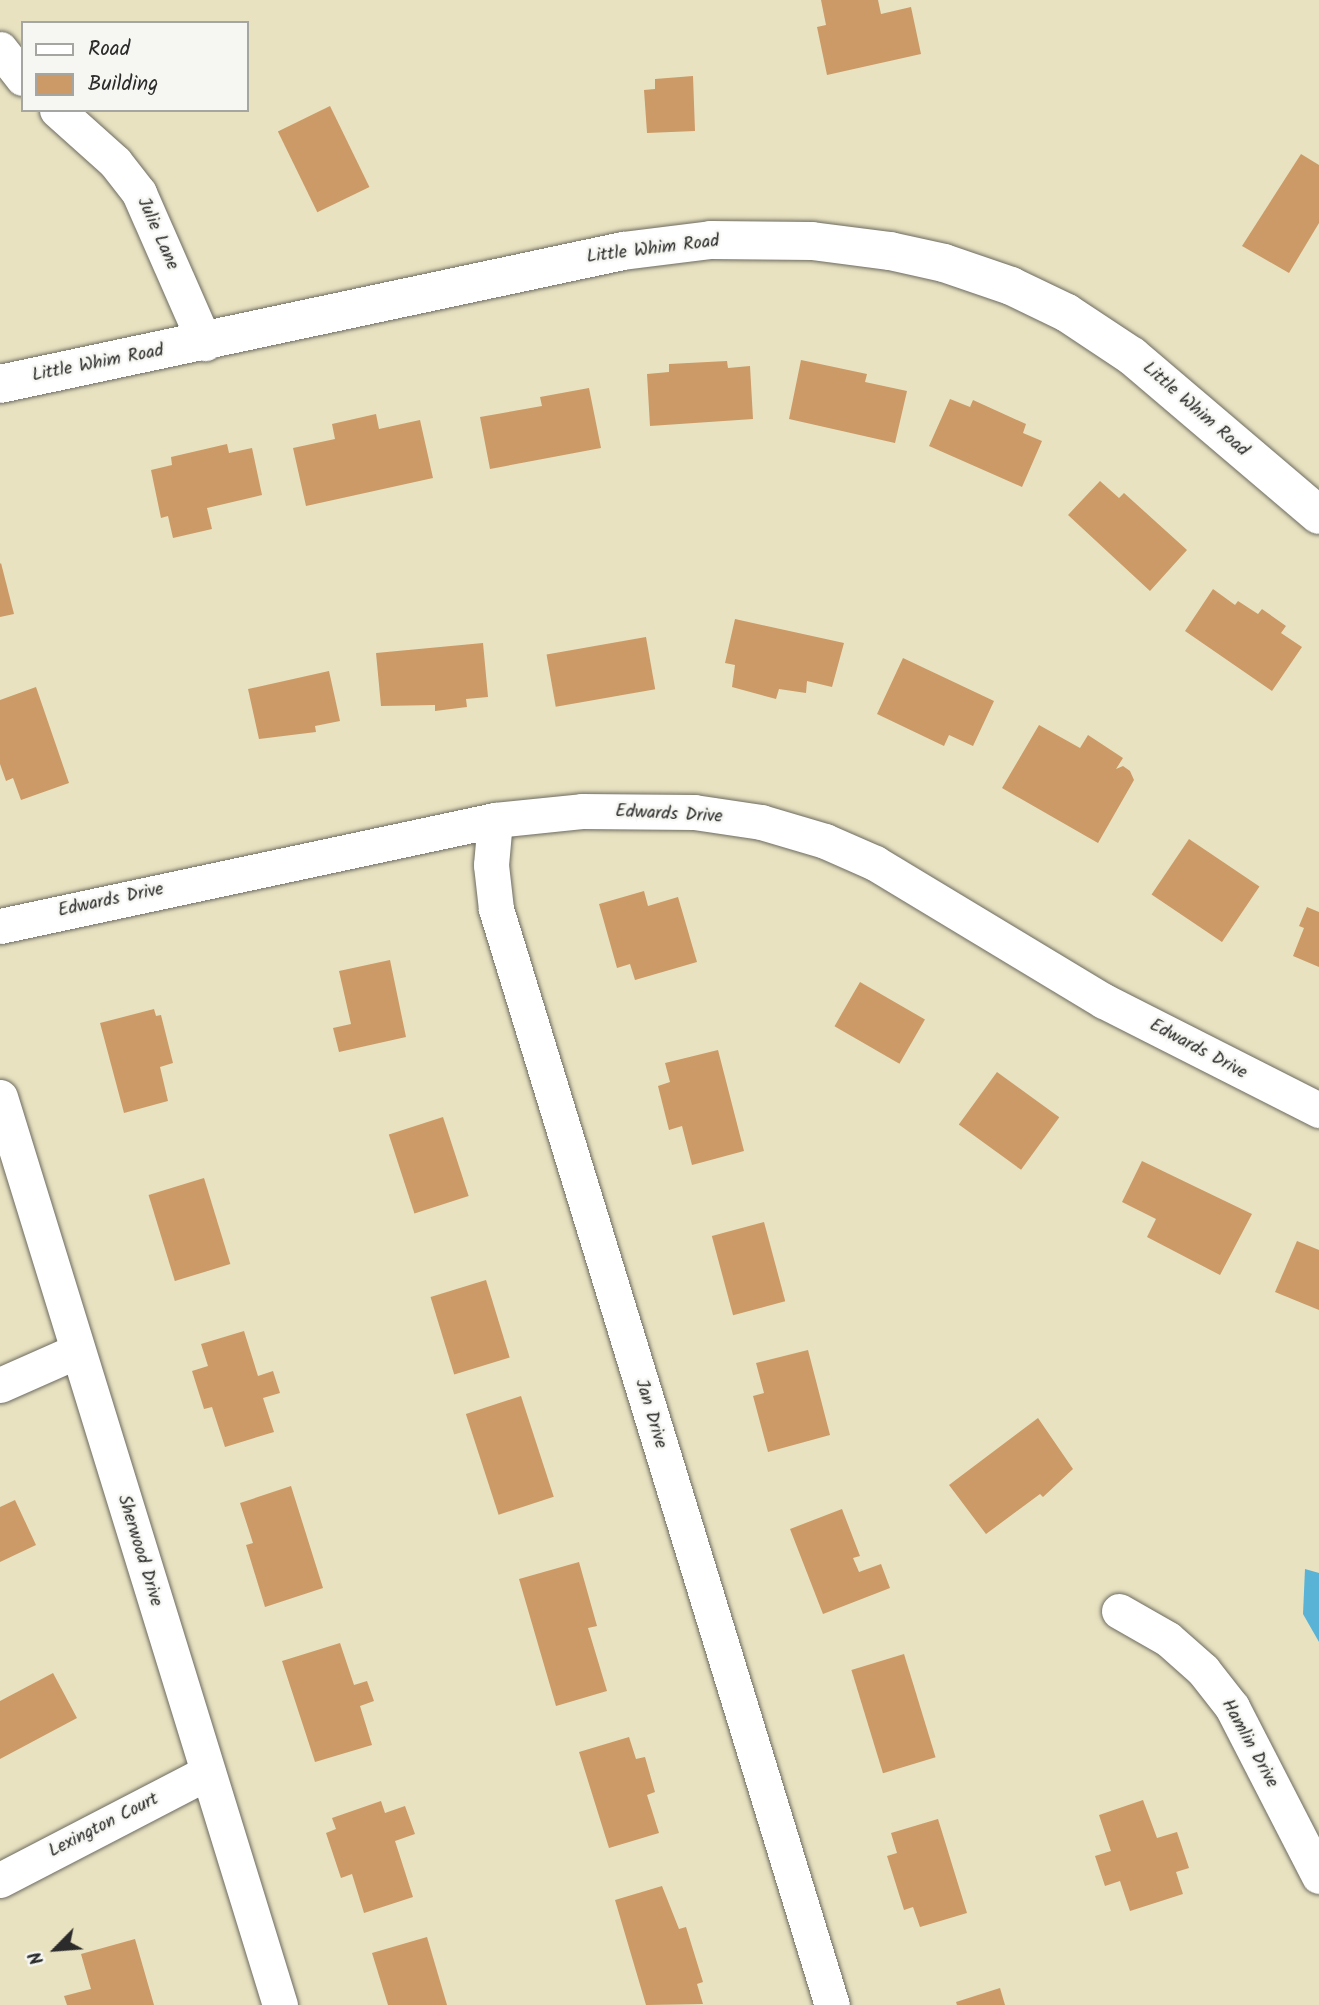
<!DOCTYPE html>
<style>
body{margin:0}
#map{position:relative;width:1319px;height:2005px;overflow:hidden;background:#e8e2c1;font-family:Kalam,sans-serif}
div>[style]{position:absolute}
.water>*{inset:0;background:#58b3d6}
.building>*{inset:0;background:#cb9a67;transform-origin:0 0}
.roads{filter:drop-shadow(0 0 2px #6d6b60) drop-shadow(0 0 2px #6d6b60)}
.street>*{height:35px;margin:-17.5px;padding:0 17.5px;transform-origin:17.5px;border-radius:17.5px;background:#fff}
.secondary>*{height:38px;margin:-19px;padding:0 19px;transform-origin:19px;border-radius:19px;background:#fff}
span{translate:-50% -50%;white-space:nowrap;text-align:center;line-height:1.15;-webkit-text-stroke:5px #f6f6f2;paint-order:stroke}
.street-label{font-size:18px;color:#2b2b2b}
.legend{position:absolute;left:21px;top:21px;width:228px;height:91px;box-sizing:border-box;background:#f6f6f2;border:2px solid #a5a5a2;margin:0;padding:9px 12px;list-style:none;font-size:21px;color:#2b2b2b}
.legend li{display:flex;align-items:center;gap:14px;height:35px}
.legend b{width:35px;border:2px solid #a5a5a2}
.north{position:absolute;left:21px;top:1914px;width:70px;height:70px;-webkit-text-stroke:5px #f6f6f2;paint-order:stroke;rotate:245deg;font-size:19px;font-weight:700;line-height:28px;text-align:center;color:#2b2b2b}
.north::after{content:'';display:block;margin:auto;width:24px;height:32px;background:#2b2b2b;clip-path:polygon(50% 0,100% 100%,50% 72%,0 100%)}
</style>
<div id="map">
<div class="water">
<div style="clip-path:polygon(1305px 1569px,1319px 1573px,1319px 1642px,1303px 1614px)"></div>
</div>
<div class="building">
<div style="clip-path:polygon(821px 0,878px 0,881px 14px,911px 7px,921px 54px,827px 75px,817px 27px,826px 25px)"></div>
<div style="clip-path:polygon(693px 76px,695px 131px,647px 133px,644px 90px,655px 89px,655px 79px)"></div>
<div style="left:330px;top:106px;width:90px;height:58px;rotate:64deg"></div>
<div style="clip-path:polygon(1301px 154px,1319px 165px,1319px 223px,1289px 273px,1242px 246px)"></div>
<div style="clip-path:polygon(801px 360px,867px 374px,865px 382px,907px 391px,895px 443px,789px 419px)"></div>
<div style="clip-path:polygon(727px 361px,728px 368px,750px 366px,753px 419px,650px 426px,647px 374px,669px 372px,669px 364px)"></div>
<div style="clip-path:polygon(589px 388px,601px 448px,490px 469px,480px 417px,542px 406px,540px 397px)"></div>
<div style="clip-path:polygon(950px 399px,970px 407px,973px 400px,1026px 424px,1023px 433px,1042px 441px,1022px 487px,929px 446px)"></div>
<div style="clip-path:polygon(376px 414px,379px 429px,420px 420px,433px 478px,306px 506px,293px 448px,335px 439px,332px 424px)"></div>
<div style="clip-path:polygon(227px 444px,229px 453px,252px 448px,262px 495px,207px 508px,212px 529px,173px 538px,168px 516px,161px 518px,151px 470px,172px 465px,171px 457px)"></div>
<div style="clip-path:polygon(1100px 481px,1119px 498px,1124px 493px,1187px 550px,1150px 591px,1068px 515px)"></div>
<div style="clip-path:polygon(1px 563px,14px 614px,0 617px,0 564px)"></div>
<div style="clip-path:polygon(1213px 589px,1235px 605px,1238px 601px,1258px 614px,1262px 609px,1286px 626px,1281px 633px,1302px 647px,1272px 691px,1185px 631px)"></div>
<div style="clip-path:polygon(735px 619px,844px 643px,832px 687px,807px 681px,806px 693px,779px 689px,776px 699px,732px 687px,735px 665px,725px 663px)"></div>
<div style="left:646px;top:637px;width:53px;height:101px;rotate:80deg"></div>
<div style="clip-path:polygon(483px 643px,488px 697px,466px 699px,467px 707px,435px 711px,435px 705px,381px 706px,376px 653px)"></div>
<div style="clip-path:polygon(903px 658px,994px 701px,973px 746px,949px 735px,944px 746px,877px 714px)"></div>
<div style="clip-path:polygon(329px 671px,340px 721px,315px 726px,316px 732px,259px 739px,248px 689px)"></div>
<div style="clip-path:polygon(36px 687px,69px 783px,21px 800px,13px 778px,6px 781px,0 764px,0 700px)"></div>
<div style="clip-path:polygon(1039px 725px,1080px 748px,1088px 735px,1123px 758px,1116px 769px,1123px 766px,1130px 771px,1134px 780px,1098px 843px,1002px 788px)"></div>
<div style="left:1189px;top:839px;width:85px;height:67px;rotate:34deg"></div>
<div style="clip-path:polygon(644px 891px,648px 906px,678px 897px,697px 962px,635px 980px,630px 964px,617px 968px,599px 904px)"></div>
<div style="clip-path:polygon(1307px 907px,1319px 912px,1319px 967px,1293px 956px,1304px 928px,1299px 926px)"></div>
<div style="clip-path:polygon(390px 960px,406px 1037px,339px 1052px,333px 1028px,351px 1024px,339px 971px)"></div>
<div style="left:860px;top:982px;width:75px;height:51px;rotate:30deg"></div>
<div style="clip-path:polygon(154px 1009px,156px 1016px,161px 1015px,173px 1063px,160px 1067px,168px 1101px,124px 1113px,100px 1023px)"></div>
<div style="clip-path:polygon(718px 1050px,744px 1151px,692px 1165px,682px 1126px,669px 1130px,658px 1086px,670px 1082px,665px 1063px)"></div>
<div style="left:997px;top:1072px;width:77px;height:65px;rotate:36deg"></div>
<div style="left:443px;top:1117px;width:83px;height:57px;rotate:72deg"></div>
<div style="clip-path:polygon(1142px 1161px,1252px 1214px,1220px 1275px,1147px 1237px,1156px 1219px,1122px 1202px)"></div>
<div style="left:204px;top:1178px;width:90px;height:58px;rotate:73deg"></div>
<div style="left:764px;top:1222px;width:82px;height:54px;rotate:75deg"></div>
<div style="clip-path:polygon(1297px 1241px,1319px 1250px,1319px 1310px,1275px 1292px)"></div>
<div style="left:486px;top:1280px;width:81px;height:58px;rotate:73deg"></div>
<div style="clip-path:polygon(244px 1331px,258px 1376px,273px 1371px,280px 1393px,263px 1398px,274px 1432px,225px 1447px,212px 1407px,204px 1409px,192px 1371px,208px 1366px,201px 1344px)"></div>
<div style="clip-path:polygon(808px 1350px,830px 1435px,768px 1452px,753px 1396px,764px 1393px,756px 1363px)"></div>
<div style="left:521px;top:1396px;width:106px;height:58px;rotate:72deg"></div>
<div style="clip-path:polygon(1038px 1418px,1073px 1469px,1043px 1497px,1040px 1494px,986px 1534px,949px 1485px)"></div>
<div style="clip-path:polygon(291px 1486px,323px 1588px,265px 1607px,246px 1545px,253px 1543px,240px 1503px)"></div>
<div style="clip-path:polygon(15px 1500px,36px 1545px,0 1562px,0 1507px)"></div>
<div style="clip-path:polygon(842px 1509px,860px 1556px,853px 1558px,859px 1572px,881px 1564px,890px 1588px,823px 1614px,790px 1529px)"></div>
<div style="clip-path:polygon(579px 1562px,597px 1626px,588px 1628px,607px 1691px,556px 1706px,519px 1579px)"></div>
<div style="clip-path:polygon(340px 1643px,354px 1685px,367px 1681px,374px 1701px,360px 1706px,372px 1745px,315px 1762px,282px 1661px)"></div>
<div style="left:904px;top:1654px;width:108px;height:55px;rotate:73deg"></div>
<div style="clip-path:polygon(53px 1673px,77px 1718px,0 1759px,0 1701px)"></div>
<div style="clip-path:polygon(629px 1737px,636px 1759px,645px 1757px,655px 1792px,647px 1795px,659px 1833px,609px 1848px,579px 1752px)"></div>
<div style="clip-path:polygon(1143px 1800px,1157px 1838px,1177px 1832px,1189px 1868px,1176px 1872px,1183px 1894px,1130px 1911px,1120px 1881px,1105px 1886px,1095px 1856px,1111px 1851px,1099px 1815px)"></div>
<div style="clip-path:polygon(381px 1801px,385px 1813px,405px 1806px,415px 1834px,395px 1841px,413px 1897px,364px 1913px,352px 1874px,341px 1878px,326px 1833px,336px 1829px,332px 1818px)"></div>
<div style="clip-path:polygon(938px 1819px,967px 1913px,920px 1927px,913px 1907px,904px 1910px,887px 1856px,897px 1853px,891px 1833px)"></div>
<div style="clip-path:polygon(662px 1886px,679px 1929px,686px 1927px,703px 1982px,697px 1984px,703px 2004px,646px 2005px,615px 1900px)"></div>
<div style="clip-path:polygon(427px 1937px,447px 2005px,388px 2005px,372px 1953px)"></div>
<div style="clip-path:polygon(135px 1939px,154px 2005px,67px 2005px,64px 1996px,91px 1989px,81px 1954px)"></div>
<div style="clip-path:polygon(1000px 1988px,1005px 2005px,957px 2005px,956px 2002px)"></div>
</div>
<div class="roads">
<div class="street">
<div style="left:0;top:49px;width:37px;rotate:52deg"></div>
<div style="left:57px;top:110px;width:78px;rotate:41.9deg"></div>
<div style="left:115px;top:162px;width:39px;rotate:52deg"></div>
<div style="left:139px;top:193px;width:164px;rotate:66.3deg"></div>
<div style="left:495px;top:820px;width:45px;rotate:95.1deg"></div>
<div style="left:491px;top:865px;width:44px;rotate:83.5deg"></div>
<div style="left:496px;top:909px;width:1146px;rotate:72.96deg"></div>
<div style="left:0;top:926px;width:506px;rotate:-12.09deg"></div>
<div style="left:495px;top:820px;width:87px;rotate:-5.9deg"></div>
<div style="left:582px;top:811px;width:112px;rotate:0.5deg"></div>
<div style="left:694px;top:812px;width:68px;rotate:8.5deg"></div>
<div style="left:761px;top:822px;width:67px;rotate:16.5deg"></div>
<div style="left:825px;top:841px;width:55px;rotate:23.7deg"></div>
<div style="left:875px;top:863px;width:267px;rotate:31.1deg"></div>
<div style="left:1104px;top:1001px;width:241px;rotate:26.9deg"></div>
<div style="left:0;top:1097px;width:950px;rotate:72.86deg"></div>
<div style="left:0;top:1385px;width:84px;rotate:-23.8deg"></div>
<div style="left:1119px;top:1611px;width:56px;rotate:29.7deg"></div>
<div style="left:1168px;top:1639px;width:47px;rotate:41.5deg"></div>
<div style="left:1203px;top:1670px;width:47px;rotate:51.9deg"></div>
<div style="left:1232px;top:1707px;width:190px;rotate:62.8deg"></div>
<div style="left:0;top:1880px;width:234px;rotate:-27.4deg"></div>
</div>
<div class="secondary">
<div style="left:0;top:384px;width:637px;rotate:-12.05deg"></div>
<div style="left:623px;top:251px;width:89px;rotate:-7.1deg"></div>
<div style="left:711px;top:240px;width:101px;rotate:0.6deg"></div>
<div style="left:812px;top:241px;width:79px;rotate:7.3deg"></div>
<div style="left:890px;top:251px;width:55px;rotate:12.5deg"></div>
<div style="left:944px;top:263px;width:71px;rotate:18.9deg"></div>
<div style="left:1011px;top:286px;width:62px;rotate:25.7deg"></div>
<div style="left:1067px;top:313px;width:78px;rotate:33.5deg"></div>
<div style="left:1132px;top:356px;width:245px;rotate:40.4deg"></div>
</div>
</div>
<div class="street-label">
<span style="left:157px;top:234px;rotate:66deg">Julie Lane</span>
<span style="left:653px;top:250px;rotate:-7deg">Little Whim Road</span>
<span style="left:98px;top:364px;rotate:-11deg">Little Whim Road</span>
<span style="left:1195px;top:410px;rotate:41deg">Little Whim Road</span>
<span style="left:669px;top:815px;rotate:3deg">Edwards Drive</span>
<span style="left:111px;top:901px;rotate:-12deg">Edwards Drive</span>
<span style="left:1198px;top:1050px;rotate:28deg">Edwards Drive</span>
<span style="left:650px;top:1414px;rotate:73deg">Jan Drive</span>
<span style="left:139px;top:1551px;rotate:73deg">Sherwood Drive</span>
<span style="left:1249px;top:1744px;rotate:61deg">Hamlin Drive</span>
<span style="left:104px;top:1826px;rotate:-27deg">Lexington Court</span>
</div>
<ul class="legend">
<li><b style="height:9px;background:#fff"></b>Road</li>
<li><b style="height:19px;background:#cb9a67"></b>Building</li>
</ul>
<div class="north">N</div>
</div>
